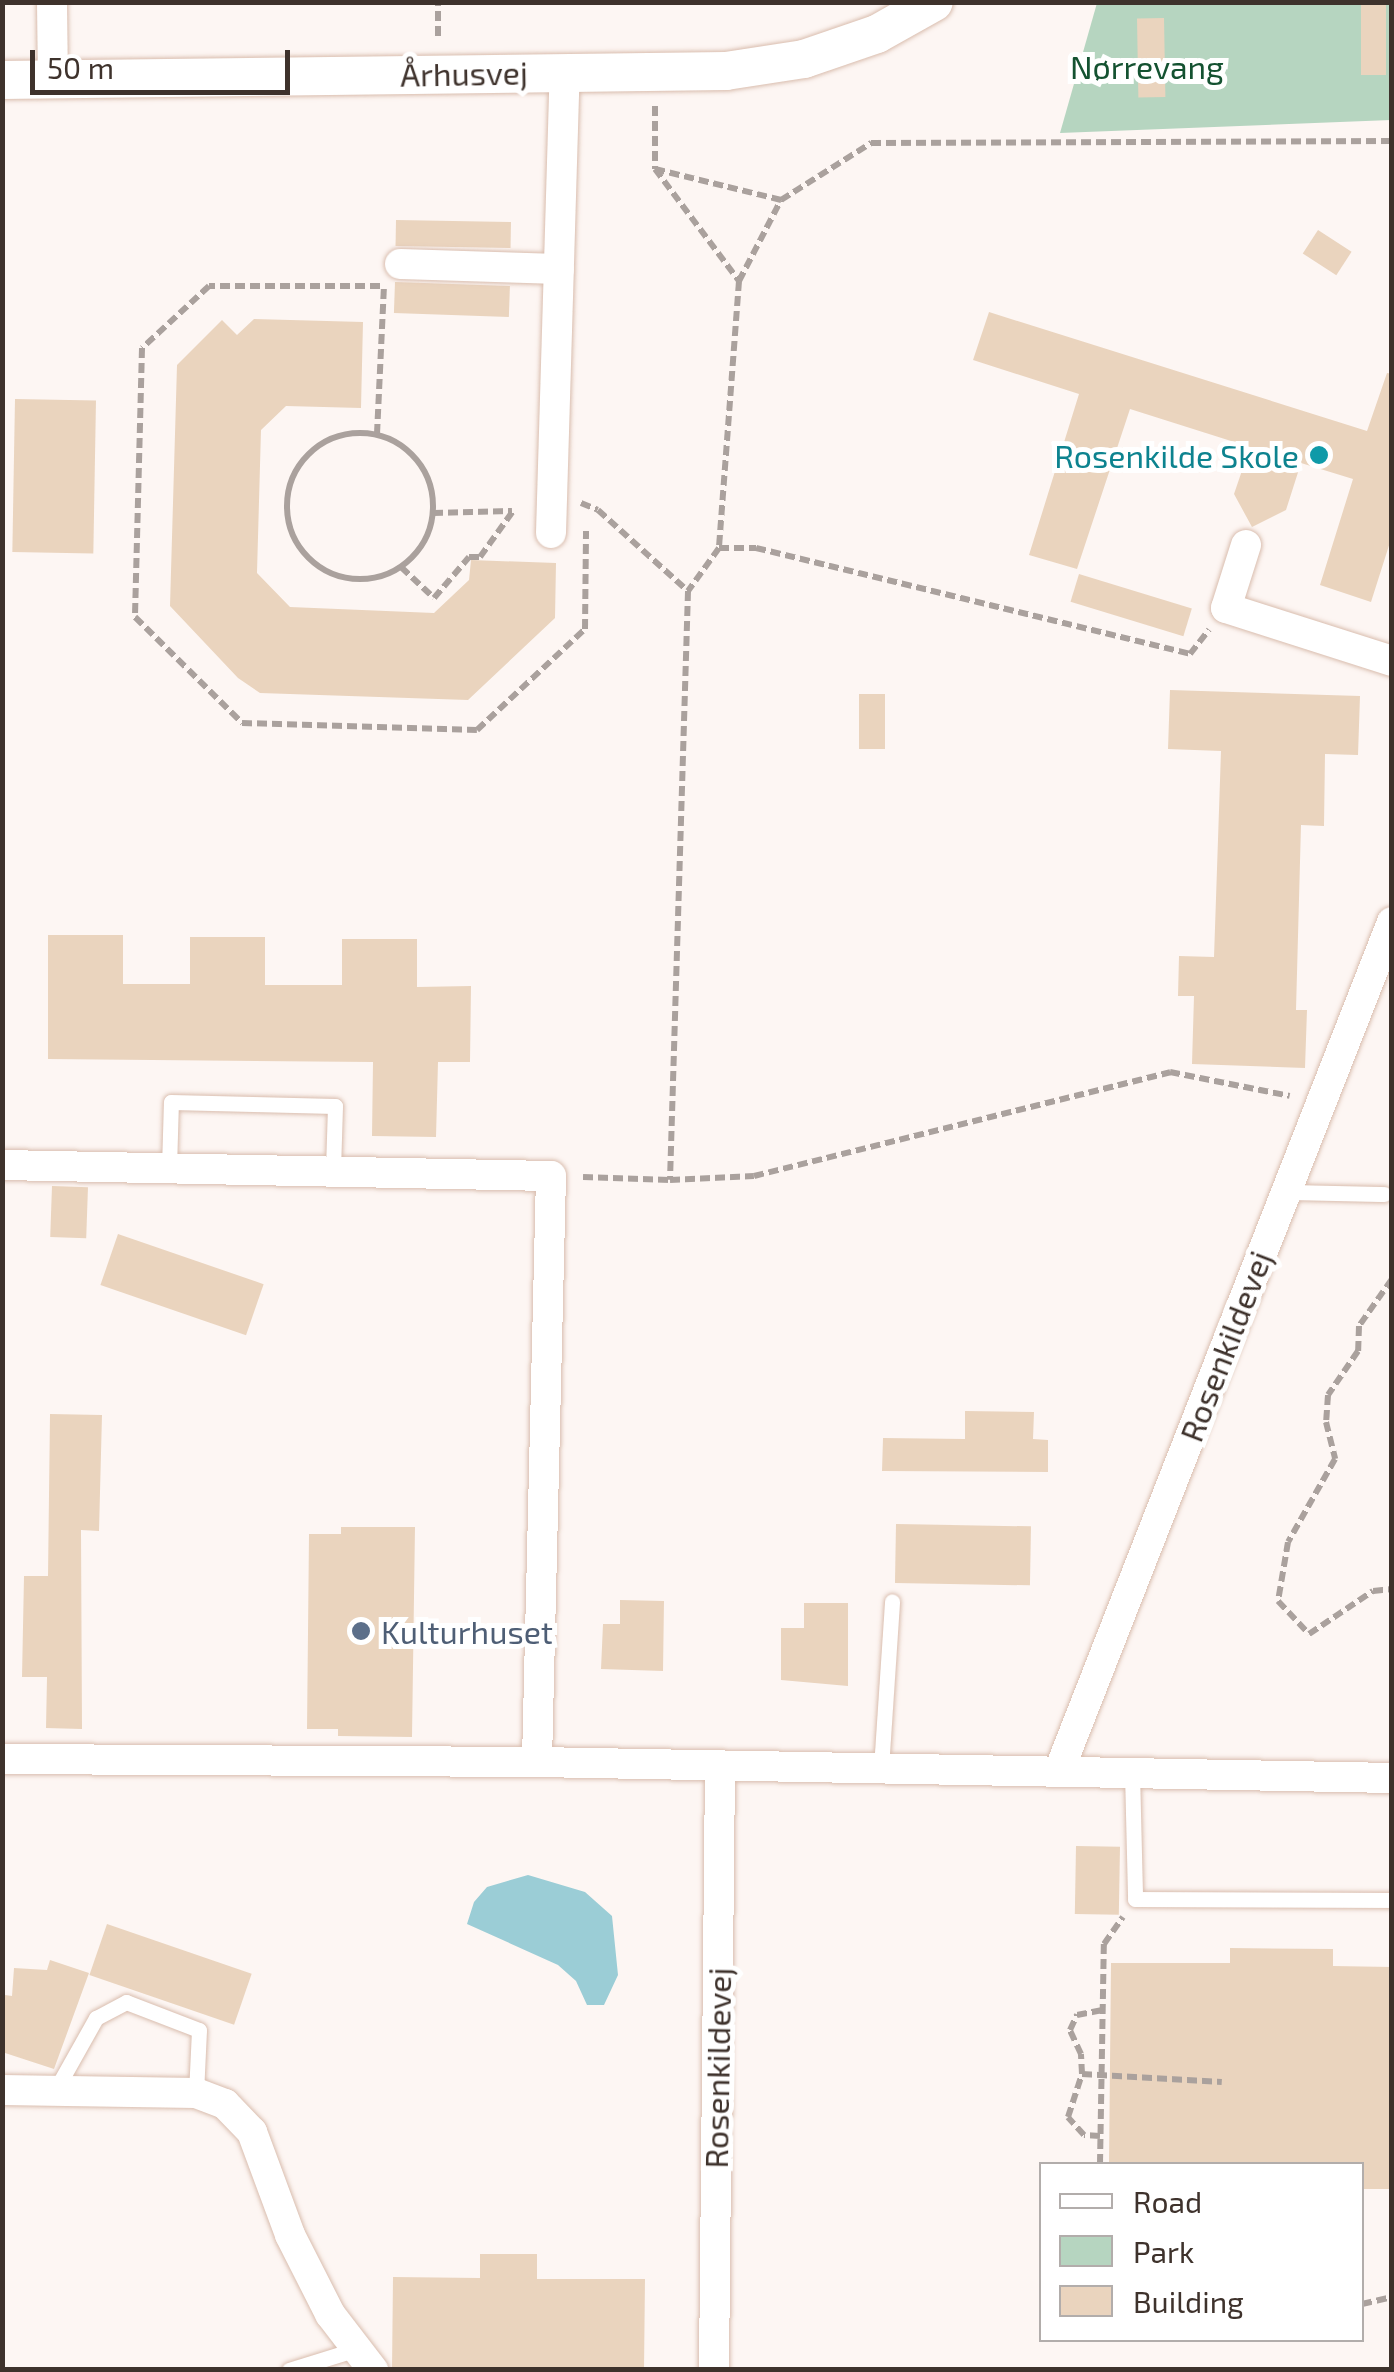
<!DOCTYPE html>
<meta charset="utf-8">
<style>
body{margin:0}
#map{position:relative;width:1394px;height:2372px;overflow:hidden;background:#fdf6f3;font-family:"Exo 2",sans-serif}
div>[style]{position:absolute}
.green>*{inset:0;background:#b6d5c0}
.water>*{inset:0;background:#9bcdd6}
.building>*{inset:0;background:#ead4be;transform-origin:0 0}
.path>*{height:6px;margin-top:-3px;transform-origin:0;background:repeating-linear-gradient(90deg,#aaa19d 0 10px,transparent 0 15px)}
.path>.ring{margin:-3px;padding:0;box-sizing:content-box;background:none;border:6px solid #aaa19d;border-radius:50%}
.roads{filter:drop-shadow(0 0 2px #d9bdae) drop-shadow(0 0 2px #d9bdae)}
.service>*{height:15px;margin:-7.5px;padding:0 7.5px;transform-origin:7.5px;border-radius:7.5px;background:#fff}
.minor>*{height:30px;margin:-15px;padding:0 15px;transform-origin:15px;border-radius:15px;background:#fff}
.tertiary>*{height:38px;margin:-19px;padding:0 19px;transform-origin:19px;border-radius:19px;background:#fff}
.dots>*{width:28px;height:28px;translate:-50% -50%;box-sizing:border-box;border:5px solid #fff;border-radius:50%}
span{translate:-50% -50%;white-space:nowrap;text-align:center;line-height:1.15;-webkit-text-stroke:10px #fff;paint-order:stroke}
.park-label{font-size:32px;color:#145231}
.street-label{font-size:32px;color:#3e322c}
.culture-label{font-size:32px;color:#0d838f}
.right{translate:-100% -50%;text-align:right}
.service-label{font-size:32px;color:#4e5e75}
.left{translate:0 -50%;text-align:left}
.frame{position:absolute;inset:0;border:5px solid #3e322c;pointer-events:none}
.legend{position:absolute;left:1039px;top:2162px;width:325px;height:180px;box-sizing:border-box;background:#fff;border:2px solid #b2adab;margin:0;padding:12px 18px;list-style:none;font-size:30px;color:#3e322c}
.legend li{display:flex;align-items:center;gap:20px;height:50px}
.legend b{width:50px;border:2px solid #b2adab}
.scale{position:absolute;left:30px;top:50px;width:260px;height:45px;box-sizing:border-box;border:5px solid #3e322c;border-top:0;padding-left:12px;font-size:30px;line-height:35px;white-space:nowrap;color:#3e322c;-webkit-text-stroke:8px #fff;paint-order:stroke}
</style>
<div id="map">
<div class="green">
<div style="clip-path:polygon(1097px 3px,1391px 3px,1391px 120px,1060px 133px)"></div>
</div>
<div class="water">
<div style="clip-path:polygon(528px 1875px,585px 1892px,612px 1916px,618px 1975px,604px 2005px,587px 2005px,576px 1981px,558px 1965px,467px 1924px,474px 1902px,487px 1887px)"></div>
</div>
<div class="building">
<div style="left:1361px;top:2px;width:25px;height:73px"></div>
<div style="left:1164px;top:18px;width:79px;height:27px;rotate:89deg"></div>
<div style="left:396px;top:220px;width:115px;height:26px;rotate:1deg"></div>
<div style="left:1318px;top:230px;width:40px;height:28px;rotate:33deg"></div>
<div style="left:395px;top:282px;width:115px;height:31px;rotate:2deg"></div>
<div style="clip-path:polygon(989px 312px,1367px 431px,1387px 373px,1392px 374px,1392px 536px,1371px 602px,1320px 585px,1353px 479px,1301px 463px,1286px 510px,1252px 527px,1234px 494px,1250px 447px,1130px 409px,1077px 569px,1029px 555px,1079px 394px,973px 360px)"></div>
<div style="clip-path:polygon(254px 319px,363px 322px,361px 408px,286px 406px,261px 430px,257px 573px,290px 607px,434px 613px,469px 580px,471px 560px,556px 563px,555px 618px,468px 700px,260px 693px,238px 678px,170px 606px,177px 365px,222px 320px,237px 335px)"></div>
<div style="left:15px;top:399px;width:81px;height:153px;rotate:1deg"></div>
<div style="left:1079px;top:574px;width:118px;height:29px;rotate:17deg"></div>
<div style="clip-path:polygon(1170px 690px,1360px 696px,1358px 755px,1325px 754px,1324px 826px,1301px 825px,1296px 1010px,1307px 1010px,1305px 1068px,1192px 1064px,1194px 996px,1178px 996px,1179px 956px,1214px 957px,1221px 751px,1168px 749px)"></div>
<div style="left:859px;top:694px;width:26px;height:55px"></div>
<div style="clip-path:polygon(48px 935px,123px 935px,123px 984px,190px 984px,190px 937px,265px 937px,265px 985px,342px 985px,342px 939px,417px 939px,417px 987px,471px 986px,470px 1062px,438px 1062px,436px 1137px,372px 1136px,373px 1062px,48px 1059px)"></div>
<div style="left:52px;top:1186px;width:36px;height:51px;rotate:2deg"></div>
<div style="left:118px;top:1234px;width:154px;height:54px;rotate:19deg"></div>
<div style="clip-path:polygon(965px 1411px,1034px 1412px,1033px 1439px,1048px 1440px,1048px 1472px,882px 1471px,883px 1438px,965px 1439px)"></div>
<div style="clip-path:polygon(50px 1414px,102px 1415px,99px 1531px,81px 1530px,82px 1729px,46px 1728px,47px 1677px,22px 1677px,24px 1576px,48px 1576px)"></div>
<div style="left:896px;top:1524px;width:135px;height:59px;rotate:1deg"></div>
<div style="clip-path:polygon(341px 1527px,415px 1527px,412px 1737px,338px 1736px,338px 1729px,307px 1729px,309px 1534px,341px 1534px)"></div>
<div style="clip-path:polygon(620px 1600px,664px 1601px,663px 1671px,601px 1669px,603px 1624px,620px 1624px)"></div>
<div style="clip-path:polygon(804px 1603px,848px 1603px,848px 1686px,781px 1680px,781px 1628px,804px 1628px)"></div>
<div style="left:1076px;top:1846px;width:44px;height:68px;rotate:1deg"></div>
<div style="left:107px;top:1924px;width:153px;height:54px;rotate:19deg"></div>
<div style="clip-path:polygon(1230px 1948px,1333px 1949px,1333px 1966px,1392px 1967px,1392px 2189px,1362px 2189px,1362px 2164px,1109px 2164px,1111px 1963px,1230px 1963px)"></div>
<div style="clip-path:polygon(50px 1960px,89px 1973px,54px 2069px,2px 2052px,5px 1995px,12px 1996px,14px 1968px,47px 1970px)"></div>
<div style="clip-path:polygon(480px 2254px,537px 2254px,537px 2279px,645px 2279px,644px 2370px,392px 2370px,393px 2277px,480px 2278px)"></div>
</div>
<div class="path">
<div style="left:438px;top:36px;width:34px;rotate:-90deg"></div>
<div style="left:655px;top:106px;width:63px;rotate:90deg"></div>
<div style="left:655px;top:169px;width:140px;rotate:53.1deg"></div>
<div style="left:739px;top:281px;width:268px;rotate:94.3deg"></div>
<div style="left:719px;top:548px;width:53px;rotate:125.8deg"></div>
<div style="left:688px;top:591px;width:589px;rotate:91.75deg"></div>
<div style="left:655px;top:169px;width:130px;rotate:13.8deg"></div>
<div style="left:781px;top:200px;width:107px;rotate:-32.3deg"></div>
<div style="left:871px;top:143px;width:521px;rotate:-0.22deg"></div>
<div style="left:739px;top:281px;width:91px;rotate:-62.6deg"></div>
<div style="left:380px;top:286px;width:171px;rotate:180deg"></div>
<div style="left:209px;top:286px;width:91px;rotate:137.2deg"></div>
<div style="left:142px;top:348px;width:269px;rotate:91.5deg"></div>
<div style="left:135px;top:617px;width:151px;rotate:44.7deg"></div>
<div style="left:242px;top:723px;width:235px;rotate:1.7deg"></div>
<div style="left:477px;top:730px;width:148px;rotate:-43.1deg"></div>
<div style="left:585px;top:629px;width:98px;rotate:-89.4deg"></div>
<div class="ring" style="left:287px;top:433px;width:140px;height:140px"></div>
<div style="left:377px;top:434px;width:147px;rotate:-87.3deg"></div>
<div style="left:581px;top:503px;width:18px;rotate:22deg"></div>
<div style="left:598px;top:510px;width:121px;rotate:42deg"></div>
<div style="left:433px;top:513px;width:79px;rotate:-1.5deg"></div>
<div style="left:719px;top:548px;width:37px"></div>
<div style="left:756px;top:548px;width:447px;rotate:13.7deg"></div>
<div style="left:1190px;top:654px;width:31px;rotate:-52deg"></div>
<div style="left:401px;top:567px;width:45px;rotate:43.2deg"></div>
<div style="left:434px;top:598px;width:54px;rotate:-49.5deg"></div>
<div style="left:469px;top:557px;width:11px"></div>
<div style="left:480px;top:557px;width:57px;rotate:-54.3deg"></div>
<div style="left:583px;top:1177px;width:87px;rotate:2deg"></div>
<div style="left:670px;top:1180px;width:84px;rotate:-2.7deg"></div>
<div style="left:754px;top:1176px;width:429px;rotate:-14deg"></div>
<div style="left:1170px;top:1072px;width:122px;rotate:11.3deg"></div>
<div style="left:1392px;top:1279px;width:57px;rotate:125.1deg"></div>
<div style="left:1359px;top:1326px;width:25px;rotate:92deg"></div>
<div style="left:1358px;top:1351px;width:53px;rotate:124.3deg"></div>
<div style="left:1328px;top:1395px;width:27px;rotate:94deg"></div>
<div style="left:1326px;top:1422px;width:38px;rotate:76deg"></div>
<div style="left:1335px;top:1459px;width:95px;rotate:119.5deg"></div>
<div style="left:1288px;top:1542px;width:60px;rotate:99.6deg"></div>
<div style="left:1278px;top:1601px;width:45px;rotate:46.8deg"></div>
<div style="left:1309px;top:1634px;width:77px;rotate:-33.9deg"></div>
<div style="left:1373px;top:1591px;width:19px;rotate:-6deg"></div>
<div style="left:1082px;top:2074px;width:140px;rotate:3.3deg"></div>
<div style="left:1100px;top:2136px;width:16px;rotate:-176deg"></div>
<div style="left:1084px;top:2135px;width:24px;rotate:-132deg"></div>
<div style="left:1068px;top:2117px;width:45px;rotate:-72deg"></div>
<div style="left:1082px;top:2074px;width:20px;rotate:-93deg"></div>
<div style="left:1081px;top:2054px;width:26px;rotate:-115deg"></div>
<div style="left:1070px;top:2030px;width:17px;rotate:-65deg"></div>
<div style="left:1077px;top:2015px;width:26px;rotate:-11deg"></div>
<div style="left:1100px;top:2164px;width:220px;rotate:-89deg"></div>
<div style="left:1104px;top:1944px;width:33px;rotate:-55deg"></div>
<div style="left:1362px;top:2304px;width:31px;rotate:-13deg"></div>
</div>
<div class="roads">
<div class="service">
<div style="left:169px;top:1168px;width:66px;rotate:-88.3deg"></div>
<div style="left:171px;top:1102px;width:164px;rotate:1.4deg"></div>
<div style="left:335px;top:1106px;width:65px;rotate:91.8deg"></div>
<div style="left:1286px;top:1192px;width:98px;rotate:1.2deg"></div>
<div style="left:881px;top:1768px;width:167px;rotate:-86.2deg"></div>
<div style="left:1132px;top:1772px;width:127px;rotate:88.6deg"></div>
<div style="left:1135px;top:1899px;width:257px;rotate:0.2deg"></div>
<div style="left:55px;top:2091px;width:84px;rotate:-60.7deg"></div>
<div style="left:96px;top:2018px;width:34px;rotate:-28deg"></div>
<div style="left:126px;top:2002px;width:78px;rotate:21deg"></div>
<div style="left:199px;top:2030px;width:63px;rotate:92.7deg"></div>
<div style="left:289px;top:2370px;width:71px;rotate:-17.2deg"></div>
</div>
<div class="minor">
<div style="left:52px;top:2px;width:78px;rotate:89.3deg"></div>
<div style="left:400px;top:264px;width:159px;rotate:1.8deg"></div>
<div style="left:551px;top:533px;width:461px;rotate:-88.3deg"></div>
<div style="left:1246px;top:545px;width:66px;rotate:107.6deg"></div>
<div style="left:1226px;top:608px;width:174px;rotate:17.7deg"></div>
<div style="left:2px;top:1165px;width:549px;rotate:1.15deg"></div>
<div style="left:551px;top:1176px;width:586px;rotate:91.37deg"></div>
<div style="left:2px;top:1759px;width:535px;rotate:0.32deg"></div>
<div style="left:537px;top:1762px;width:855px;rotate:1.07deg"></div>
<div style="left:1059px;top:1771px;width:912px;rotate:-68.58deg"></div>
<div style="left:2px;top:2090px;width:194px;rotate:0.9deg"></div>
<div style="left:196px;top:2093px;width:31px;rotate:21deg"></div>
<div style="left:225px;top:2104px;width:39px;rotate:46deg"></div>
<div style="left:252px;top:2132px;width:110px;rotate:69.7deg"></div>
<div style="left:290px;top:2235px;width:89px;rotate:63.1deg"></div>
<div style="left:330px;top:2314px;width:71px;rotate:52.5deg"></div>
<div style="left:714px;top:2370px;width:604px;rotate:-89.43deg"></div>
</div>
<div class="tertiary">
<div style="left:2px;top:80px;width:724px;rotate:-0.71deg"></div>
<div style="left:726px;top:71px;width:79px;rotate:-8.7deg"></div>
<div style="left:804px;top:59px;width:77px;rotate:-18.9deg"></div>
<div style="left:877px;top:34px;width:65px;rotate:-29.3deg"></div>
</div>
</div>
<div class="dots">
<div style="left:1319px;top:455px;background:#0f9aa8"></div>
<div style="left:361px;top:1631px;background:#5c6f8a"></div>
</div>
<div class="park-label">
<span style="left:1147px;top:66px">Nørrevang</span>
</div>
<div class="street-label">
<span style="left:464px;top:73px;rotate:-1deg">Århusvej</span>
<span style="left:1225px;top:1346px;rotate:-69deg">Rosenkildevej</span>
<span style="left:717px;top:2068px;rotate:-89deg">Rosenkildevej</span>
</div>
<div class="culture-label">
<span class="right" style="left:1299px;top:455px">Rosenkilde Skole</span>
</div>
<div class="service-label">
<span class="left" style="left:381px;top:1631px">Kulturhuset</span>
</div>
<div class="frame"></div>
<ul class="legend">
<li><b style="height:12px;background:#fff"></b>Road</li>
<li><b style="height:28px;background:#b6d5c0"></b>Park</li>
<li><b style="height:28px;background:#ead4be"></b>Building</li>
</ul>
<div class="scale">50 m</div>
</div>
